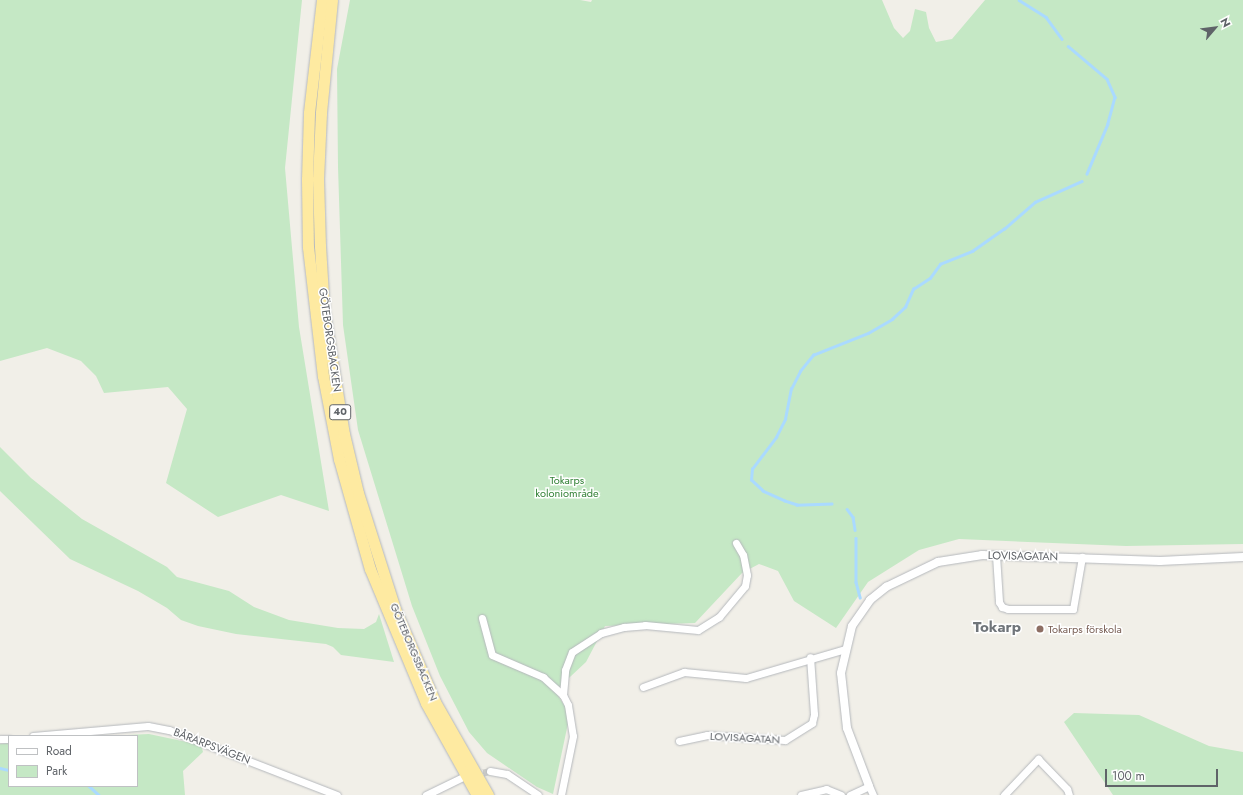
<!DOCTYPE html>
<meta charset="utf-8">
<style>
body{margin:0}
#map{position:relative;width:1243px;height:795px;overflow:hidden;background:#f1efe8;font-family:Jost,sans-serif}
div>[style]{position:absolute}
.green>*{inset:0;background:#c5e8c5}
.stream>*{height:2.5px;margin:-1.25px;padding:0 1.25px;transform-origin:1.25px;border-radius:1.25px;background:#aadaff}
.minor-tunnel>*{height:7px;margin-top:-3.5px;transform-origin:0;background:repeating-linear-gradient(90deg,#ccccc8 0 7px,transparent 0 10.5px)}
.roads{filter:drop-shadow(0 0 1px #b5b8bc) drop-shadow(0 0 1px #b5b8bc)}
.minor>*{height:7px;margin:-3.5px;padding:0 3.5px;transform-origin:3.5px;border-radius:3.5px;background:#fff}
.tertiary>*{height:8px;margin:-4px;padding:0 4px;transform-origin:4px;border-radius:4px;background:#fff}
.trunk>*{height:11px;margin:-5.5px;padding:0 5.5px;transform-origin:5.5px;border-radius:5.5px;background:#feeaa1}
.dots>*{width:11px;height:11px;translate:-50% -50%;box-sizing:border-box;border:2px solid #fff;border-radius:50%}
span{translate:-50% -50%;white-space:nowrap;text-align:center;line-height:1.15;-webkit-text-stroke:3px #fff;paint-order:stroke}
.shield-label span{padding:1px 3px;background:#fff;border:1px solid;border-radius:3px;-webkit-text-stroke-width:0}
.shield-label{font-size:10px;color:#5f6368;font-weight:700}
.street-label{font-size:11px;color:#5f6368}
.park-label{font-size:11px;color:#348238}
.education-label{font-size:11px;color:#785e54}
.left{translate:0 -50%;text-align:left}
.district-label{font-size:15px;color:#70757a;font-weight:700}
.legend{position:absolute;left:8px;top:735px;width:130px;height:52px;box-sizing:border-box;background:#fff;border:1px solid #bfc1c3;margin:0;padding:5px 7px;list-style:none;font-size:12px;color:#5f6368}
.legend li{display:flex;align-items:center;gap:8px;height:20px}
.legend b{width:20px;border:1px solid #bfc1c3}
.north{position:absolute;left:1195px;top:8px;width:40px;height:40px;-webkit-text-stroke:3px #fff;paint-order:stroke;rotate:62deg;font-size:11px;font-weight:700;line-height:16px;text-align:center;color:#5f6368}
.north::after{content:'';display:block;margin:auto;width:14px;height:18px;background:#5f6368;clip-path:polygon(50% 0,100% 100%,50% 72%,0 100%)}
.scale{position:absolute;left:1105px;top:769px;width:113px;height:18px;box-sizing:border-box;border:2px solid #5f6368;border-top:0;padding-left:5px;font-size:12px;line-height:14px;white-space:nowrap;color:#5f6368;-webkit-text-stroke:3px #fff;paint-order:stroke}
</style>
<div id="map">
<div class="green">
<div style="clip-path:polygon(0 0,302px 0,285px 168px,299px 327px,329px 511px,281px 495px,218px 517px,166px 483px,187px 409px,168px 387px,104px 393px,96px 376px,81px 361px,47px 348px,0 361px)"></div>
<div style="clip-path:polygon(350px 0,580px 0,591px 2px,592px 0,882px 0,894px 28px,903px 38px,910px 31px,915px 9px,926px 12px,929px 28px,936px 42px,952px 39px,985px 0,1243px 0,1243px 544px,1126px 546px,959px 539px,919px 550px,868px 582px,836px 628px,794px 601px,778px 571px,759px 564px,742px 573px,695px 623px,605px 626px,586px 662px,555px 691px,570px 714px,553px 794px,537px 787px,487px 753px,469px 732px,440px 676px,412px 606px,358px 430px,343px 325px,338px 167px,337px 69px)"></div>
<div style="clip-path:polygon(0 447px,31px 478px,82px 519px,167px 567px,177px 577px,229px 591px,254px 607px,289px 620px,338px 628px,364px 629px,376px 622px,379px 614px,394px 662px,341px 655px,333px 647px,326px 644px,236px 634px,198px 626px,181px 620px,167px 608px,138px 591px,70px 559px,0 491px)"></div>
<div style="clip-path:polygon(1074px 713px,1139px 715px,1209px 746px,1243px 752px,1243px 795px,1113px 795px,1064px 722px)"></div>
<div style="clip-path:polygon(149px 734px,201px 745px,203px 752px,183px 771px,185px 795px,0 795px,0 744px,9px 743px,9px 786px,137px 786px,137px 736px,106px 736px)"></div>
</div>
<div class="stream">
<div style="left:1019px;top:0;width:32px;rotate:32deg"></div>
<div style="left:1046px;top:17px;width:27px;rotate:54deg"></div>
<div style="left:1068px;top:46px;width:51px;rotate:40.2deg"></div>
<div style="left:1107px;top:79px;width:20px;rotate:66deg"></div>
<div style="left:1115px;top:97px;width:28px;rotate:105deg"></div>
<div style="left:1108px;top:124px;width:54px;rotate:112.8deg"></div>
<div style="left:832px;top:504px;width:35px;rotate:178deg"></div>
<div style="left:797px;top:505px;width:13px;rotate:-162deg"></div>
<div style="left:785px;top:501px;width:24px;rotate:-156deg"></div>
<div style="left:763px;top:491px;width:16px;rotate:-137deg"></div>
<div style="left:751px;top:480px;width:11px;rotate:-85deg"></div>
<div style="left:752px;top:469px;width:40px;rotate:-53deg"></div>
<div style="left:776px;top:437px;width:20px;rotate:-63deg"></div>
<div style="left:785px;top:419px;width:31px;rotate:-79deg"></div>
<div style="left:791px;top:389px;width:20px;rotate:-63deg"></div>
<div style="left:800px;top:371px;width:21px;rotate:-51deg"></div>
<div style="left:813px;top:355px;width:59px;rotate:-21.8deg"></div>
<div style="left:868px;top:333px;width:28px;rotate:-30deg"></div>
<div style="left:892px;top:319px;width:18px;rotate:-43deg"></div>
<div style="left:905px;top:307px;width:20px;rotate:-66deg"></div>
<div style="left:913px;top:289px;width:20px;rotate:-33deg"></div>
<div style="left:930px;top:278px;width:17px;rotate:-54deg"></div>
<div style="left:940px;top:264px;width:35px;rotate:-22deg"></div>
<div style="left:972px;top:251px;width:39px;rotate:-35deg"></div>
<div style="left:1004px;top:229px;width:41px;rotate:-41.1deg"></div>
<div style="left:1035px;top:202px;width:51px;rotate:-24.1deg"></div>
<div style="left:847px;top:509px;width:10px;rotate:53deg"></div>
<div style="left:853px;top:517px;width:13px;rotate:81deg"></div>
<div style="left:856px;top:538px;width:44px;rotate:90deg"></div>
<div style="left:856px;top:582px;width:16px;rotate:75deg"></div>
<div style="left:0;top:768px;width:9px;rotate:13deg"></div>
<div style="left:89px;top:786px;width:13px;rotate:42deg"></div>
</div>
<div class="minor-tunnel">
<div style="left:473px;top:775px;width:17px;rotate:-13deg"></div>
</div>
<div class="roads">
<div class="minor">
<div style="left:996px;top:555px;width:47px;rotate:86.3deg"></div>
<div style="left:999px;top:602px;width:6px;rotate:59deg"></div>
<div style="left:1002px;top:607px;width:6px;rotate:18deg"></div>
<div style="left:1008px;top:609px;width:65px"></div>
<div style="left:1073px;top:609px;width:53px;rotate:-80.2deg"></div>
<div style="left:482px;top:618px;width:38px;rotate:75deg"></div>
<div style="left:492px;top:655px;width:56px;rotate:23.3deg"></div>
<div style="left:543px;top:677px;width:27px;rotate:42deg"></div>
<div style="left:563px;top:695px;width:11px;rotate:63deg"></div>
<div style="left:568px;top:705px;width:31px;rotate:81deg"></div>
<div style="left:573px;top:736px;width:60px;rotate:101.5deg"></div>
<div style="left:643px;top:687px;width:44px;rotate:-20.1deg"></div>
<div style="left:684px;top:672px;width:62px;rotate:5.5deg"></div>
<div style="left:746px;top:678px;width:103px;rotate:-16.3deg"></div>
<div style="left:563px;top:695px;width:25px;rotate:-85deg"></div>
<div style="left:565px;top:670px;width:19px;rotate:-69deg"></div>
<div style="left:572px;top:652px;width:35px;rotate:-33deg"></div>
<div style="left:601px;top:633px;width:24px;rotate:-15deg"></div>
<div style="left:624px;top:627px;width:21px;rotate:-5deg"></div>
<div style="left:645px;top:625px;width:53px;rotate:5.4deg"></div>
<div style="left:698px;top:630px;width:25px;rotate:-32deg"></div>
<div style="left:719px;top:617px;width:40px;rotate:-50deg"></div>
<div style="left:745px;top:586px;width:11px;rotate:-80deg"></div>
<div style="left:747px;top:575px;width:20px;rotate:-101deg"></div>
<div style="left:743px;top:555px;width:14px;rotate:-120deg"></div>
<div style="left:33px;top:736px;width:115px;rotate:-5deg"></div>
<div style="left:148px;top:726px;width:21px;rotate:11deg"></div>
<div style="left:169px;top:730px;width:180px;rotate:21.2deg"></div>
<div style="left:0;top:739px;width:9px"></div>
<div style="left:679px;top:741px;width:29px;rotate:-12deg"></div>
<div style="left:707px;top:735px;width:78px;rotate:3.7deg"></div>
<div style="left:785px;top:740px;width:32px;rotate:-32deg"></div>
<div style="left:812px;top:723px;width:9px;rotate:-77deg"></div>
<div style="left:814px;top:714px;width:57px;rotate:-94deg"></div>
<div style="left:490px;top:771px;width:17px;rotate:10deg"></div>
<div style="left:507px;top:774px;width:37px;rotate:34deg"></div>
<div style="left:426px;top:795px;width:39px;rotate:-26deg"></div>
<div style="left:801px;top:795px;width:26px;rotate:-13deg"></div>
<div style="left:826px;top:789px;width:16px;rotate:22deg"></div>
<div style="left:850px;top:795px;width:21px;rotate:-25deg"></div>
<div style="left:869px;top:786px;width:10px;rotate:66deg"></div>
<div style="left:1004px;top:795px;width:50px;rotate:-46.6deg"></div>
<div style="left:1038px;top:759px;width:42px;rotate:46deg"></div>
<div style="left:1067px;top:789px;width:6px;rotate:72deg"></div>
</div>
<div class="tertiary">
<div style="left:869px;top:786px;width:62px;rotate:-110.8deg"></div>
<div style="left:847px;top:728px;width:55px;rotate:-96.2deg"></div>
<div style="left:841px;top:673px;width:48px;rotate:-76.8deg"></div>
<div style="left:852px;top:626px;width:32px;rotate:-55deg"></div>
<div style="left:870px;top:600px;width:21px;rotate:-39deg"></div>
<div style="left:886px;top:587px;width:58px;rotate:-25.7deg"></div>
<div style="left:938px;top:562px;width:45px;rotate:-9deg"></div>
<div style="left:982px;top:555px;width:178px;rotate:1.9deg"></div>
<div style="left:1160px;top:561px;width:83px;rotate:-2.8deg"></div>
</div>
<div class="trunk">
<div style="left:322px;top:0;width:114px;rotate:96.6deg"></div>
<div style="left:309px;top:113px;width:66px;rotate:91.7deg"></div>
<div style="left:307px;top:179px;width:68px;rotate:89.2deg"></div>
<div style="left:308px;top:247px;width:130px;rotate:83.4deg"></div>
<div style="left:323px;top:376px;width:85px;rotate:79.1deg"></div>
<div style="left:339px;top:459px;width:114px;rotate:74.3deg"></div>
<div style="left:370px;top:569px;width:145px;rotate:67.3deg"></div>
<div style="left:426px;top:703px;width:105px;rotate:61deg"></div>
<div style="left:332px;top:0;width:114px;rotate:95.6deg"></div>
<div style="left:321px;top:113px;width:66px;rotate:92.6deg"></div>
<div style="left:318px;top:179px;width:67px;rotate:88.3deg"></div>
<div style="left:320px;top:246px;width:65px;rotate:86.5deg"></div>
<div style="left:324px;top:311px;width:125px;rotate:80.8deg"></div>
<div style="left:344px;top:434px;width:61px;rotate:76.7deg"></div>
<div style="left:358px;top:493px;width:122px;rotate:72.3deg"></div>
<div style="left:395px;top:609px;width:101px;rotate:66.7deg"></div>
<div style="left:435px;top:702px;width:107px;rotate:60.3deg"></div>
</div>
</div>
<div class="dots">
<div style="left:1040px;top:629px;background:#8d6e63"></div>
</div>
<div class="shield-label">
<span style="left:340px;top:412px">40</span>
</div>
<div class="street-label">
<span style="left:330px;top:340px;rotate:82deg">GÖTEBORGSBACKEN</span>
<span style="left:1023px;top:556px;rotate:1deg">LOVISAGATAN</span>
<span style="left:414px;top:652px;rotate:67deg">GÖTEBORGSBACKEN</span>
<span style="left:745px;top:738px;rotate:3deg">LOVISAGATAN</span>
<span style="left:212px;top:746px;rotate:21deg">BÅRARPSVÄGEN</span>
</div>
<div class="park-label">
<span style="left:567px;top:487px">Tokarps<br>koloniområde</span>
</div>
<div class="education-label">
<span class="left" style="left:1048px;top:629px">Tokarps förskola</span>
</div>
<div class="district-label">
<span style="left:997px;top:628px">Tokarp</span>
</div>
<ul class="legend">
<li><b style="height:5px;background:#fff"></b>Road</li>
<li><b style="height:11px;background:#c5e8c5"></b>Park</li>
</ul>
<div class="north">N</div>
<div class="scale">100 m</div>
</div>
